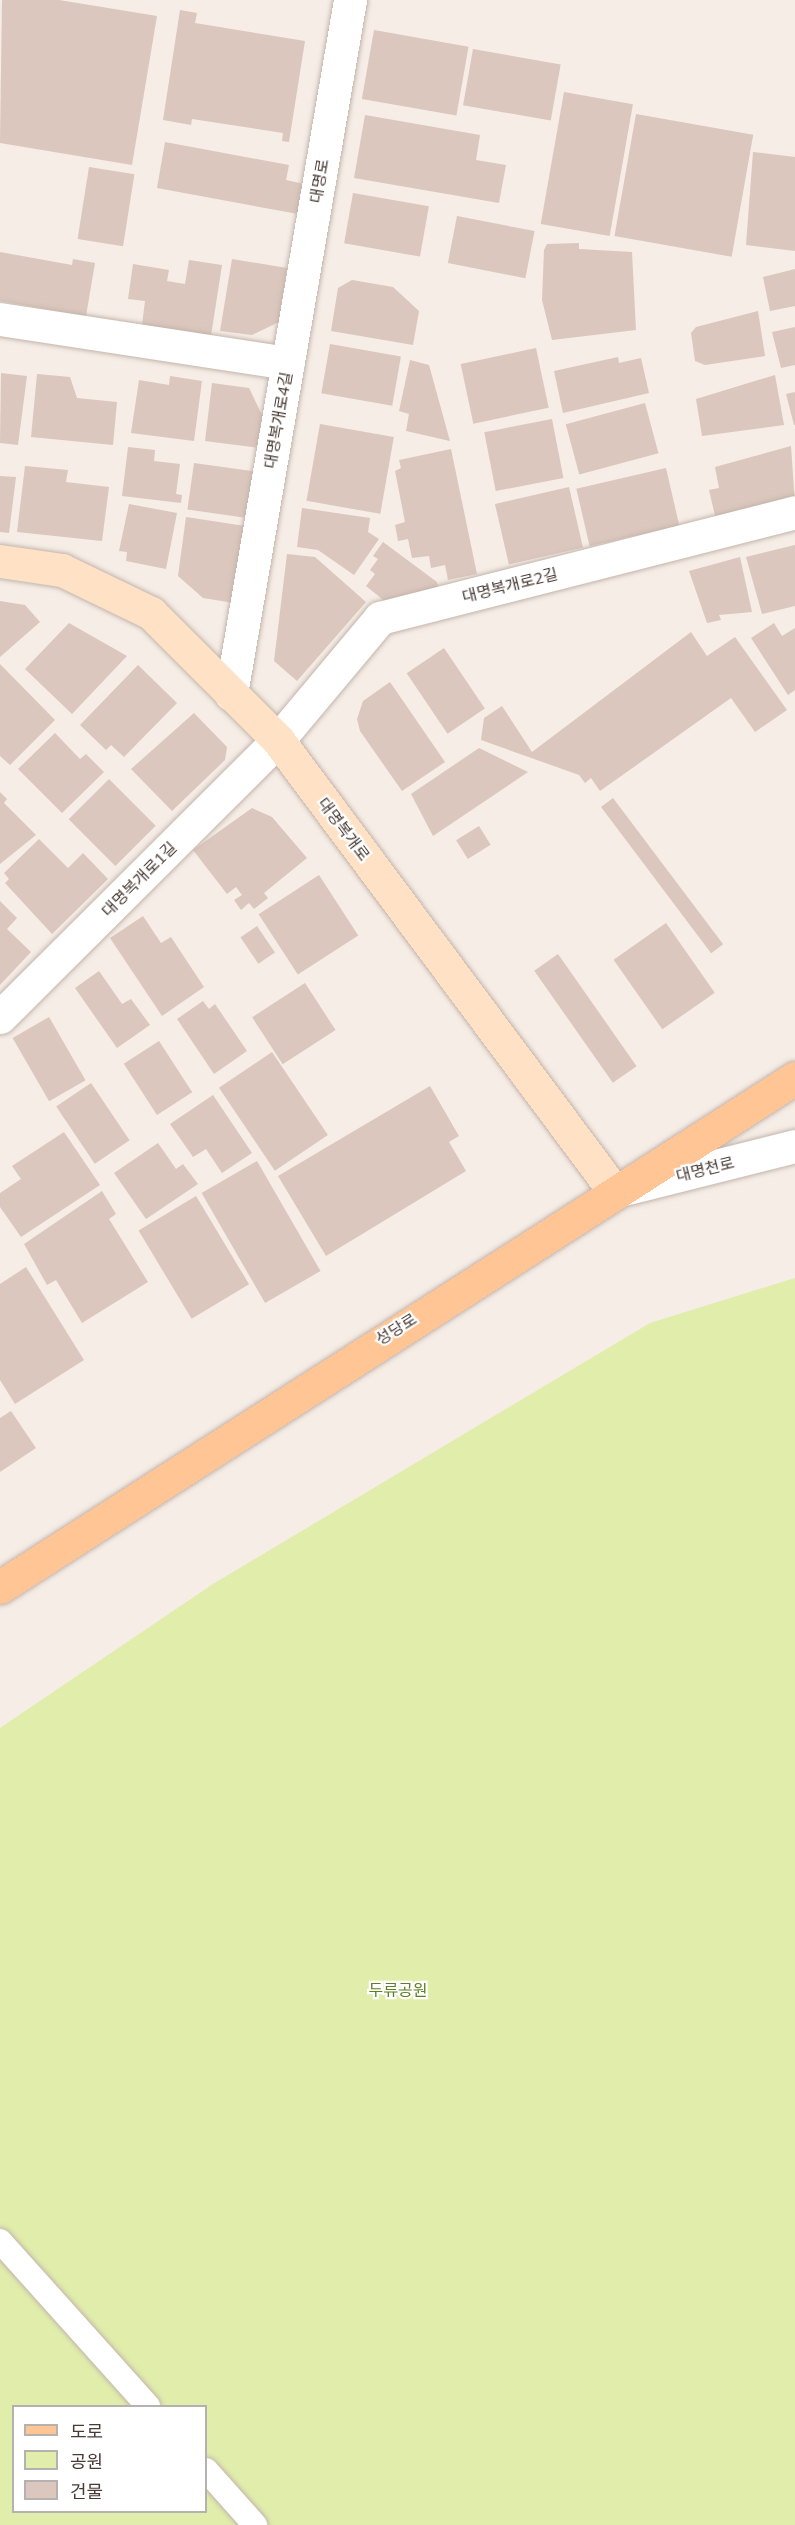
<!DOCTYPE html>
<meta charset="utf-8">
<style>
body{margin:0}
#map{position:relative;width:795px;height:2525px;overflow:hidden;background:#f5ede6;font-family:Mulish,"Noto Sans KR",sans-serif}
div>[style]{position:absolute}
.green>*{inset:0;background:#e0edab}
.building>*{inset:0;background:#dbc7bd;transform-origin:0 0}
.roads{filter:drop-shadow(0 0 2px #c4b4ab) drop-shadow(0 0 2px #c4b4ab)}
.service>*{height:24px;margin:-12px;padding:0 12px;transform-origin:12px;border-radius:12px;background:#fff}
.minor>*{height:33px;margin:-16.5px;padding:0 16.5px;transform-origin:16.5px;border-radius:16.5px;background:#fff}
.tertiary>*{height:33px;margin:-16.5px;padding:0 16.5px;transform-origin:16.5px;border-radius:16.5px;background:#fff}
.secondary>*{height:33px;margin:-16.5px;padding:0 16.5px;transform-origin:16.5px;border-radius:16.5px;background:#ffe2c6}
.primary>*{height:33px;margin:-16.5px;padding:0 16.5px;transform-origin:16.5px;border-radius:16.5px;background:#ffc595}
span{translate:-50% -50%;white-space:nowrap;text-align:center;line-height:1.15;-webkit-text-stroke:4.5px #fff;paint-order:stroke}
.street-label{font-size:16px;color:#483b35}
.park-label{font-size:16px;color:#5e8022}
.legend{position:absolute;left:12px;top:2405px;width:195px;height:108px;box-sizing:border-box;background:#fff;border:2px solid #b6b1ae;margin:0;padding:8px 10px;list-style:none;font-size:18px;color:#483b35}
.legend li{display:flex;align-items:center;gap:12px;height:30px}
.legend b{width:30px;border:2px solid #b6b1ae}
</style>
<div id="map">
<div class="green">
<div style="clip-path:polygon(evenodd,795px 1278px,795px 2525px,0 2525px,0 1728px,213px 1584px,650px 1323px,795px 1278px,14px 2406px,206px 2406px,206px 2512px,14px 2512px,14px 2406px)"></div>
</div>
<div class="building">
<div style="clip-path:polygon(2px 0,59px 0,157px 16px,132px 165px,0 143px)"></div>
<div style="clip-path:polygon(180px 10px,197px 13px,195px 23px,305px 41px,289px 142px,282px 141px,283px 133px,192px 119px,191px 125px,163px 120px)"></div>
<div style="left:374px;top:30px;width:96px;height:70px;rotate:10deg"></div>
<div style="left:473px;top:49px;width:89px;height:57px;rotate:10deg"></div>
<div style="left:564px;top:92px;width:70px;height:134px;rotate:10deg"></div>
<div style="left:636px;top:114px;width:119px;height:124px;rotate:10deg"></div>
<div style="clip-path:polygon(365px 115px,480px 135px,476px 160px,506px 165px,499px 203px,354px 178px)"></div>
<div style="clip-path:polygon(165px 142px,289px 165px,286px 180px,304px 184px,298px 214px,157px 188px)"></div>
<div style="clip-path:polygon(753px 152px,795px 157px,795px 251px,746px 245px)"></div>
<div style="left:89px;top:167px;width:46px;height:73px;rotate:9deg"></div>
<div style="left:353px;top:193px;width:77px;height:51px;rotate:10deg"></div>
<div style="left:457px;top:216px;width:79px;height:48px;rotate:11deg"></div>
<div style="clip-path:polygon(579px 243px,579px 249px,632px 252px,636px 330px,552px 340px,542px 300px,544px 250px,547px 244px)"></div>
<div style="clip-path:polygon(0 252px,72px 265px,73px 259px,95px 263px,86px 316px,0 301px)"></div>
<div style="clip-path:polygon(232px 259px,287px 268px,279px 322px,252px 335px,220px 331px)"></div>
<div style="clip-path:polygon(189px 260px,222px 265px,211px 336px,142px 325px,145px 301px,128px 299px,133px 264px,169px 270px,167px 281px,185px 284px)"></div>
<div style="clip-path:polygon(795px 269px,795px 306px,770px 311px,763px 277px)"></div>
<div style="clip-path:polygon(352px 280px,393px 287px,419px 311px,413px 345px,331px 331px,338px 288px)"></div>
<div style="clip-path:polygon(758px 311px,765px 356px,705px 365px,695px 361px,691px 333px,696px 327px)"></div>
<div style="clip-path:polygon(795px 327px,795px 365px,781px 368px,772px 332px)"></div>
<div style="left:330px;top:344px;width:72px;height:50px;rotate:10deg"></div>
<div style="left:536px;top:348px;width:61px;height:77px;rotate:78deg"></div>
<div style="clip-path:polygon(618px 357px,619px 363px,641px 358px,649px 393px,563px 413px,554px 371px)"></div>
<div style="clip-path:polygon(410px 360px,429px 365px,450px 441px,406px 431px,409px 414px,399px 411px)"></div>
<div style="clip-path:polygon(1px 373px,27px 376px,18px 445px,0 443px)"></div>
<div style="clip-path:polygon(37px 374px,70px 377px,77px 398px,117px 402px,113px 445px,31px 437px)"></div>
<div style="clip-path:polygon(775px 375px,784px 425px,702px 436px,696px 399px)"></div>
<div style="clip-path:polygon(170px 376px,202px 381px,194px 441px,131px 433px,139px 380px,169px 385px)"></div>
<div style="clip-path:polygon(212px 383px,249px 388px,264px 419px,259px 448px,205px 441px)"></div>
<div style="clip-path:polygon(795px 392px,795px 425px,794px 425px,786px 394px)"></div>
<div style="left:645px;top:403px;width:52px;height:82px;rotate:75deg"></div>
<div style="left:552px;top:419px;width:60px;height:69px;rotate:79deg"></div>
<div style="left:320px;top:424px;width:75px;height:78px;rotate:10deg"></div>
<div style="clip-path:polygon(791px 446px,795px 504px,716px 520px,709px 490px,719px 488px,715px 467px)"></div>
<div style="clip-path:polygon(128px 447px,155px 450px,154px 461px,180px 464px,176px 494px,182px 495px,181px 503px,122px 496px)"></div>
<div style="clip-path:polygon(451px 449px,477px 574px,448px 580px,445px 565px,431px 568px,429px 556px,412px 558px,408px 539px,398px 541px,395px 525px,405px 522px,395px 471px,401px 468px,399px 460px)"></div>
<div style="left:194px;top:463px;width:60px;height:47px;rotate:8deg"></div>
<div style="clip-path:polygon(25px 466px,68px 470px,66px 482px,109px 487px,102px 541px,17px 532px)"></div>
<div style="left:666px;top:468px;width:59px;height:92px;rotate:77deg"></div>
<div style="clip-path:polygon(0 476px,16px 477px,9px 533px,0 532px)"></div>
<div style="left:569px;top:487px;width:62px;height:76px;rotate:77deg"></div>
<div style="clip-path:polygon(129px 504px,177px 513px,166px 569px,126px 561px,127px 552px,119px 551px)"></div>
<div style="clip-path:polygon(302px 508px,370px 518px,368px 532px,379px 539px,354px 575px,318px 550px,297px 547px)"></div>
<div style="clip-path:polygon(186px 517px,245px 526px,234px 603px,203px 598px,178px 576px)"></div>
<div style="clip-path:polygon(383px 542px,437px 582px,439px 592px,392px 607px,366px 586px,375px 574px,370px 570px,378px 559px,373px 556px)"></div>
<div style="clip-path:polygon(795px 545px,795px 606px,762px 614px,746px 557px)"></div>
<div style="clip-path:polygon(287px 554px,315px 557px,366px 602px,297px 681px,274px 661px)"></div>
<div style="clip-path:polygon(740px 557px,752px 612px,719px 615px,721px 620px,707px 623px,689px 571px)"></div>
<div style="clip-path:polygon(0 601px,25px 605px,40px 622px,0 657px)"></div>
<div style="clip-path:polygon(69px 623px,127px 656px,72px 714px,25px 669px)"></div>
<div style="clip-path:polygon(774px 623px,782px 636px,795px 628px,795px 690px,788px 695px,751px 638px)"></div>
<div style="clip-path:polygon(691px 632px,707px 656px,735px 637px,787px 710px,755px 732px,731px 698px,600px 791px,591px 778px,585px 783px,579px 775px,481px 740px,484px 718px,502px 706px,532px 752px)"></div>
<div style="left:444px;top:648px;width:73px;height:45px;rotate:56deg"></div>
<div style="clip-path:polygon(0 664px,55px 720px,10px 765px,0 756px)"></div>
<div style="clip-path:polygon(138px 665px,177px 703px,124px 757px,111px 745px,106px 750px,80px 725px)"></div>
<div style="clip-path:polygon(390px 682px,445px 762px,402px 791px,360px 731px,357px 719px,363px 701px)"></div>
<div style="clip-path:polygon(194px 713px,227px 747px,225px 760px,172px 811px,131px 769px)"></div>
<div style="clip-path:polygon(55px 733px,80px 759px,86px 754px,104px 772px,62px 813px,18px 769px)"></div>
<div style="clip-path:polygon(479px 748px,528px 772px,433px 836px,411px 794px)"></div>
<div style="left:109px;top:779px;width:66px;height:57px;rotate:45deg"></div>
<div style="clip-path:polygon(0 792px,7px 799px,4px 803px,36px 835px,0 864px)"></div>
<div style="left:613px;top:798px;width:183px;height:15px;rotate:53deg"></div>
<div style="clip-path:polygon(252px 808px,272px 817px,307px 858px,264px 893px,268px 898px,254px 909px,249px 903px,241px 910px,234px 900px,242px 895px,236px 887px,227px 894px,193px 850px)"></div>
<div style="left:479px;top:826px;width:22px;height:27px;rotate:58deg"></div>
<div style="clip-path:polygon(39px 839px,68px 868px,83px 853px,108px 879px,52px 934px,5px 883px,9px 879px,4px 873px)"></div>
<div style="left:319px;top:875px;width:72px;height:72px;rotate:57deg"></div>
<div style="clip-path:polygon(0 901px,17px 918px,7px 929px,31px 952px,0 985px)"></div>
<div style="clip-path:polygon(143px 916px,161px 943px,171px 937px,204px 987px,162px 1016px,110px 938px)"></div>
<div style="left:666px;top:923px;width:85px;height:64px;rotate:55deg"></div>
<div style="left:257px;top:926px;width:32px;height:20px;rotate:56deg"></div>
<div style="left:558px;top:954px;width:137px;height:29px;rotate:55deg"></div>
<div style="clip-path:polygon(99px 971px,122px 1004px,131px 999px,150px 1025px,117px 1048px,75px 988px)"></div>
<div style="left:305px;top:983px;width:56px;height:63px;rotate:57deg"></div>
<div style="clip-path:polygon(203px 1001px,209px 1009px,215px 1004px,247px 1051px,214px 1074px,177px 1019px)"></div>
<div style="left:49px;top:1017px;width:73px;height:42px;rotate:60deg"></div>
<div style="left:159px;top:1041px;width:61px;height:42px;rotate:57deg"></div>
<div style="left:272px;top:1052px;width:100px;height:64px;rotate:56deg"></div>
<div style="left:91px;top:1083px;width:69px;height:42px;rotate:56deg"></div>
<div style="clip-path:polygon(430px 1086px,459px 1136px,449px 1142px,466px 1171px,326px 1256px,278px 1176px)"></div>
<div style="clip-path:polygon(213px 1095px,252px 1153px,222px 1173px,206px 1149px,193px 1157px,170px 1124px)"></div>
<div style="clip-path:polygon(64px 1132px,100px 1185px,21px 1237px,0 1207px,0 1193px,21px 1179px,12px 1166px)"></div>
<div style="clip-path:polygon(158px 1143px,176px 1169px,183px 1164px,198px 1184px,146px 1219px,114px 1173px)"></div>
<div style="left:257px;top:1161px;width:127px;height:64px;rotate:60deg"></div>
<div style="clip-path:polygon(102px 1191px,116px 1214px,109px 1219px,148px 1282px,82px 1323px,56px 1280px,47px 1285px,24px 1244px)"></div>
<div style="left:196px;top:1196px;width:103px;height:67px;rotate:59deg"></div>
<div style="clip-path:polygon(26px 1267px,84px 1360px,15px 1404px,0 1380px,0 1284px)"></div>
<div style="clip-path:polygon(11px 1411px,36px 1448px,0 1472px,0 1418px)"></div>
</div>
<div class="roads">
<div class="service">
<div style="left:0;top:2241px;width:222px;rotate:48.1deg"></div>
<div style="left:206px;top:2470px;width:74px;rotate:48.3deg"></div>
</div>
<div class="minor">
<div style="left:0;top:319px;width:291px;rotate:8.7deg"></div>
<div style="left:231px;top:694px;width:704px;rotate:-80.27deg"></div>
<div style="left:0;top:1017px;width:392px;rotate:-44.9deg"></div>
<div style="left:278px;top:740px;width:159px;rotate:-50.1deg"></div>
<div style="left:380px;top:618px;width:428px;rotate:-14.3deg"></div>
</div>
<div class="tertiary">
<div style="left:628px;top:1188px;width:172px;rotate:-14.1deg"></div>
</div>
<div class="secondary">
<div style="left:0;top:561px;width:63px;rotate:8.3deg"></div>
<div style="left:62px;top:570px;width:99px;rotate:25.8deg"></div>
<div style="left:151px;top:613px;width:180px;rotate:45deg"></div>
<div style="left:278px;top:740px;width:562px;rotate:53.31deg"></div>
</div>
<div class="primary">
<div style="left:0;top:1587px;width:944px;rotate:-32.63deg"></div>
</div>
</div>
<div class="street-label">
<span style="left:319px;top:181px;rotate:-80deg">대명로</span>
<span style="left:278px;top:420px;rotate:-80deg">대명복개로4길</span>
<span style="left:510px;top:585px;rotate:-14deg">대명복개로2길</span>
<span style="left:344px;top:829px;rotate:53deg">대명복개로</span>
<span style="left:139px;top:879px;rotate:-45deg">대명복개로1길</span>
<span style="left:705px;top:1169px;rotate:-14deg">대명천로</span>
<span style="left:396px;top:1329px;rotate:-32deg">성당로</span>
</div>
<div class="park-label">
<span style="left:398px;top:1990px">두류공원</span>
</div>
<ul class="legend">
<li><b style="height:8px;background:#ffc595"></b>도로</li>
<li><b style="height:16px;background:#e0edab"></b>공원</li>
<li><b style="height:16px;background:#dbc7bd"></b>건물</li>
</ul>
</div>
